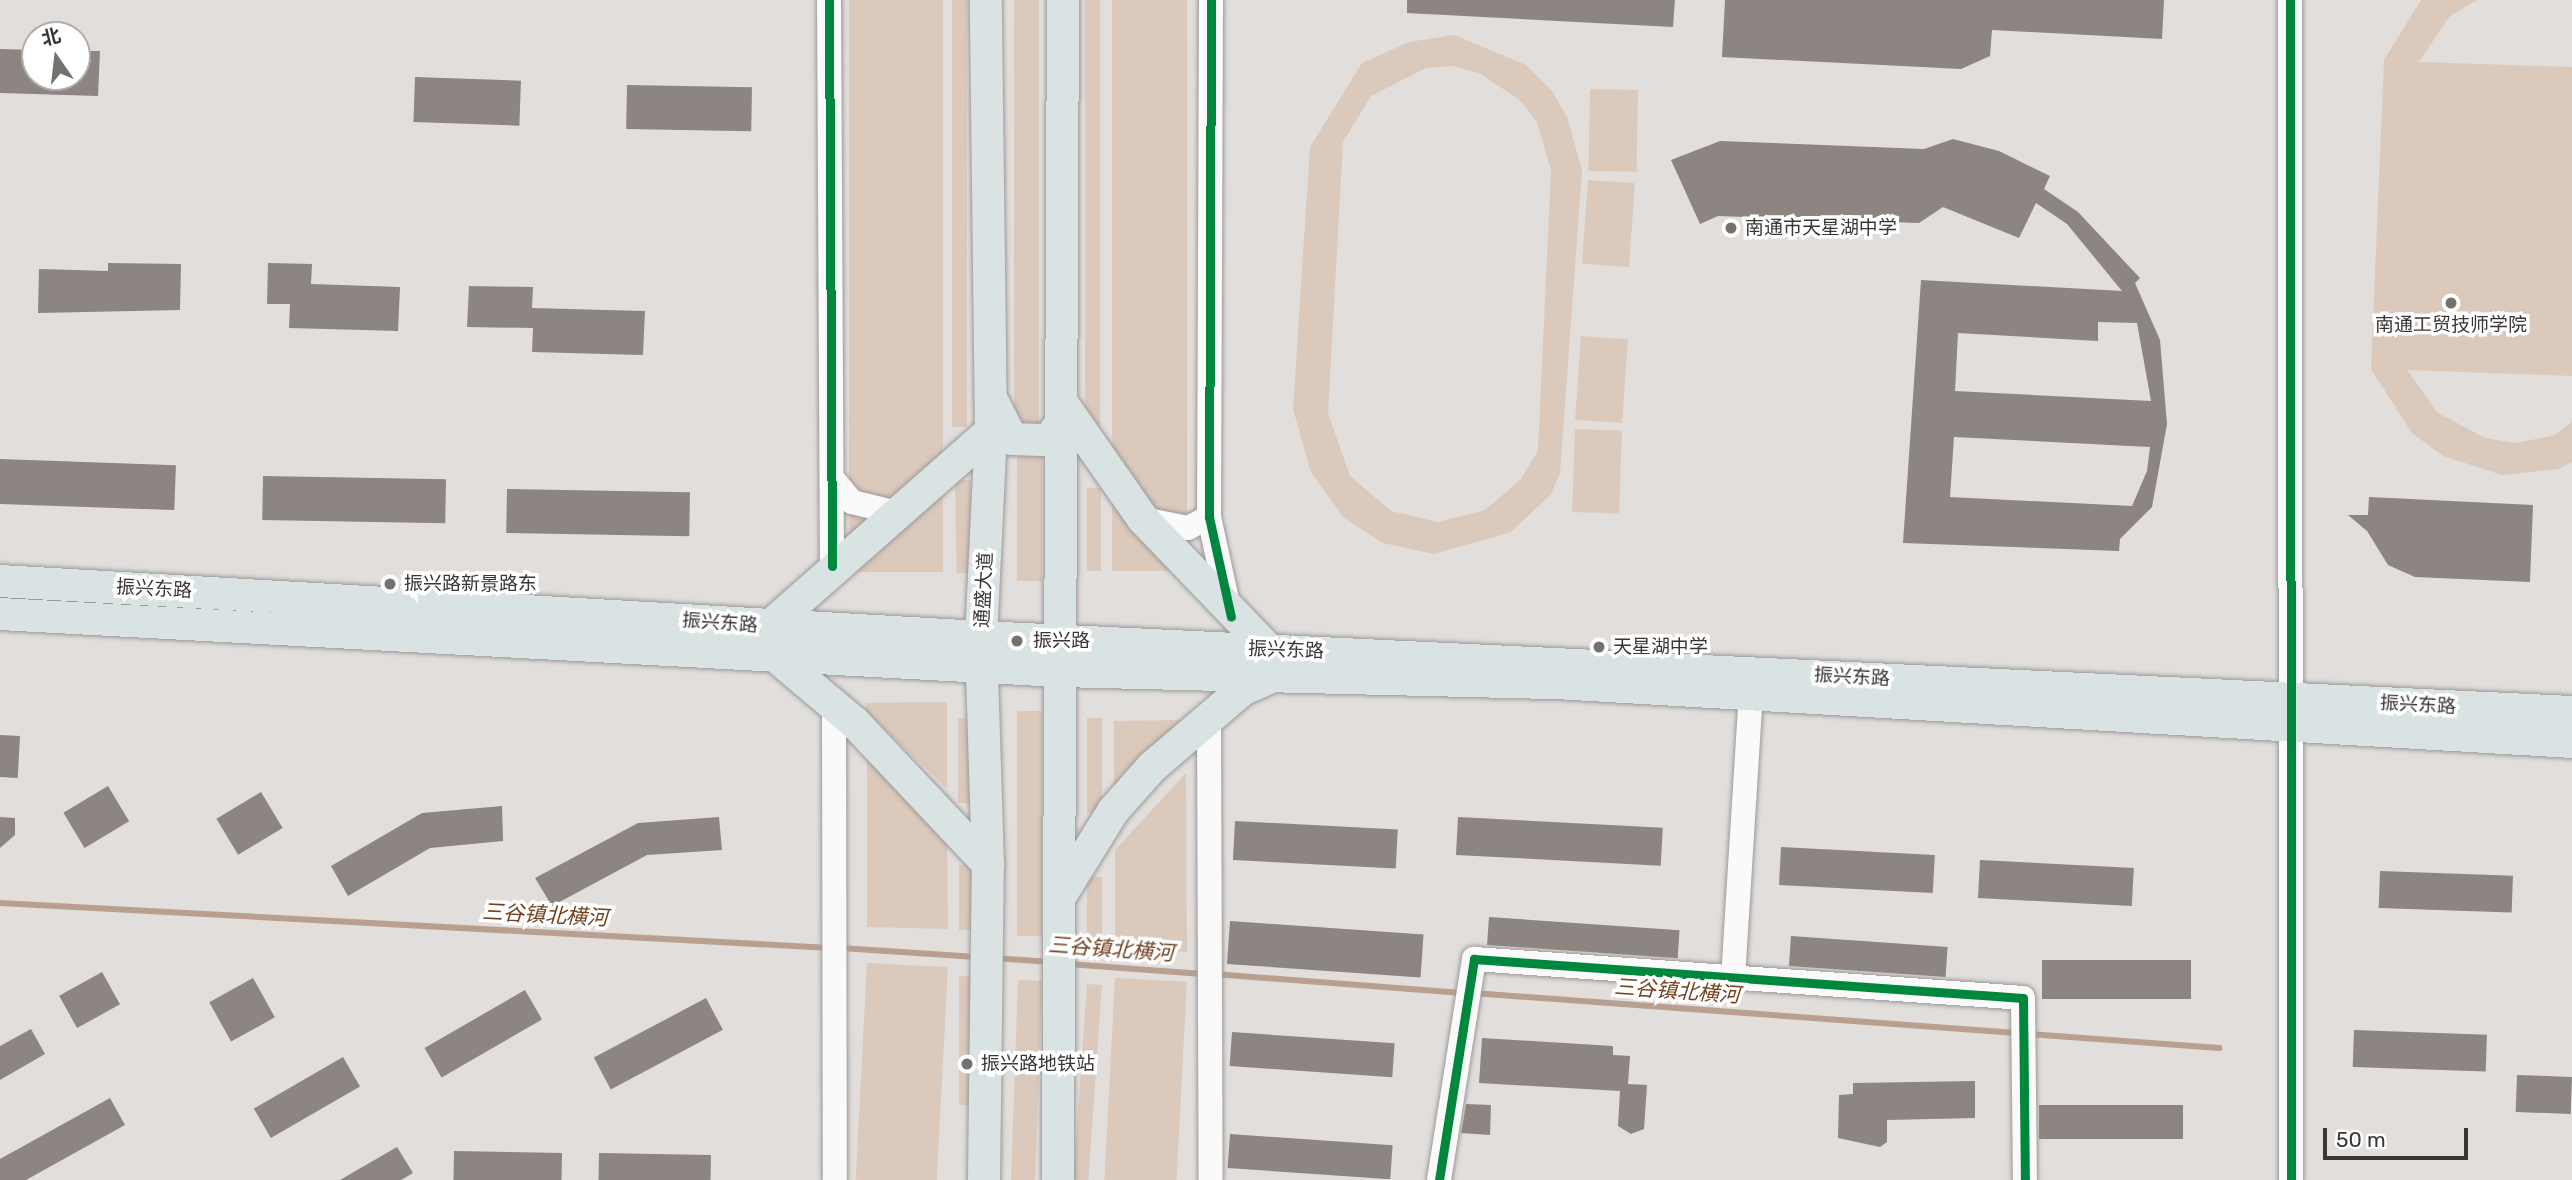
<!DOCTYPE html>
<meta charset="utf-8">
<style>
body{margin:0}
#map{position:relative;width:2572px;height:1180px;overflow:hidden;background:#e1dedc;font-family:Rubik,"Noto Sans SC",sans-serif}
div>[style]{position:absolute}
.green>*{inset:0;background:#dbc9bc;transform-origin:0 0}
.stream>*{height:6px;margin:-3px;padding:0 3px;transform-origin:3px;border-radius:3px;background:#b8a091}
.building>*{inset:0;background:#8c8581;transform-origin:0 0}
.roads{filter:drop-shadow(0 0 2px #9c9997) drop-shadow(0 0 2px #9c9997)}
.minor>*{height:24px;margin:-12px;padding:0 12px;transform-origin:12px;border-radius:12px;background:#fafafa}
.major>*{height:32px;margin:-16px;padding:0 16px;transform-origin:16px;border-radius:16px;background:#dae3e4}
.cycleway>*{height:9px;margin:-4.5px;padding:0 4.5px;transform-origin:4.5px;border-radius:4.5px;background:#00873e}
.dots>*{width:19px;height:19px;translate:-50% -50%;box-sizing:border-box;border:4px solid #fff;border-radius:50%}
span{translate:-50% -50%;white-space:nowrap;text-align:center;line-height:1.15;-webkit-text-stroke:7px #fff;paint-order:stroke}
.poi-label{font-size:19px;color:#393635}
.left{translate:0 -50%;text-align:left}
.street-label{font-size:19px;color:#393635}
.water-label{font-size:21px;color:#724321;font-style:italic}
.north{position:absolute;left:21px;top:21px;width:70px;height:70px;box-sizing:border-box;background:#fff;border:2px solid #b0afae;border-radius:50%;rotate:346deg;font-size:19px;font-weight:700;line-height:28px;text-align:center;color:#393635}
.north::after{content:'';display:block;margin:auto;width:24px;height:32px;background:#74716f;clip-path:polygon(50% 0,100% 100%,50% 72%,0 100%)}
.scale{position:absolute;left:2323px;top:1128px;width:145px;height:32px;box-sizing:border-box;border:4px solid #393635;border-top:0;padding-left:9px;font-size:21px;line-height:24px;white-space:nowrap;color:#393635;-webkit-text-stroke:5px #fff;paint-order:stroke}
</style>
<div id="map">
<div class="green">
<div style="left:849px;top:0;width:94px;height:572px"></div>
<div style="left:952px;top:0;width:15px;height:427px"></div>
<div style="left:1014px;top:0;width:25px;height:431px"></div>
<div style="left:1085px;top:0;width:15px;height:431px"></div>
<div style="left:1112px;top:0;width:75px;height:571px"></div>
<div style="clip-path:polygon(2421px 0,2477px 0,2449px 17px,2419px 62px,2572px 67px,2572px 376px,2407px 370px,2438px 413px,2485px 438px,2515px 443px,2553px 436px,2572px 422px,2572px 462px,2558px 469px,2502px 475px,2443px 456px,2412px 433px,2371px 369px,2384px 60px)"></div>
<div style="clip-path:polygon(evenodd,1454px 35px,1526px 65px,1552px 91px,1567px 117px,1582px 170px,1560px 473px,1551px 494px,1511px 532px,1434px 554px,1383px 543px,1344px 518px,1311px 472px,1293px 409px,1310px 147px,1362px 63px,1409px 42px,1454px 35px,1453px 66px,1479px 73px,1520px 100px,1537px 122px,1551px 170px,1538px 451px,1520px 480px,1485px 510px,1438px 522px,1391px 511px,1350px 476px,1328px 413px,1343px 142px,1371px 96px,1426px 68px,1453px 66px)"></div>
<div style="left:1590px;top:89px;width:48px;height:82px;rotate:1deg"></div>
<div style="left:1588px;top:180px;width:47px;height:84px;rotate:4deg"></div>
<div style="left:1581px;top:336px;width:47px;height:84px;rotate:4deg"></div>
<div style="left:1575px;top:429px;width:47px;height:83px;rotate:2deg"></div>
<div style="left:1042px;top:453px;width:128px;height:25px;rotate:90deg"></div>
<div style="left:970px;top:480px;width:93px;height:15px;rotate:89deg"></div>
<div style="left:1087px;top:488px;width:14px;height:83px"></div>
<div style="clip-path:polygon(947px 702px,947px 789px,866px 711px,866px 703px)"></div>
<div style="left:1017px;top:711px;width:25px;height:225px"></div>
<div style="left:958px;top:718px;width:15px;height:85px"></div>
<div style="left:1087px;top:718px;width:15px;height:95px"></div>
<div style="clip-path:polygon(1186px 720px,1114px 796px,1114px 721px)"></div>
<div style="clip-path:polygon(867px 756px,947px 832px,948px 929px,867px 927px)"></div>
<div style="clip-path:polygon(1186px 773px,1187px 952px,1115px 949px,1115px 850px)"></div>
<div style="left:959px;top:865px;width:15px;height:65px"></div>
<div style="left:1102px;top:877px;width:65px;height:15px;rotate:90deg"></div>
<div style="left:867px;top:963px;width:81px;height:217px;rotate:3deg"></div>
<div style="left:959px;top:976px;width:15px;height:129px"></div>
<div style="left:1115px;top:978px;width:72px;height:202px;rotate:3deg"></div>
<div style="left:1018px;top:980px;width:24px;height:200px;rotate:2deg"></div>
<div style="left:1087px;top:984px;width:15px;height:196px;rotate:4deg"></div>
</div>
<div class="stream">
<div style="left:0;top:903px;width:831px;rotate:3.1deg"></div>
<div style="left:841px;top:948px;width:136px;rotate:3.8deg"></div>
<div style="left:994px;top:958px;width:56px;rotate:4.1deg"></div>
<div style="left:1068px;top:964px;width:135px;rotate:4.2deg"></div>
<div style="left:1214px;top:974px;width:249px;rotate:4.4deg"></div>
<div style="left:1473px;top:993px;width:545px;rotate:4.21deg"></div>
<div style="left:2028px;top:1034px;width:192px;rotate:4.2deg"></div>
</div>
<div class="building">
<div style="clip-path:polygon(1407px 0,1675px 0,1673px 27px,1407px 13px)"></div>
<div style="clip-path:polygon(1725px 0,2164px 0,2162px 39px,1992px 30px,1990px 56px,1961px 69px,1722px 57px)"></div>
<div style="clip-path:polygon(0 49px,35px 50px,35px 77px,77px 77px,77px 51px,100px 51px,98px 96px,0 93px)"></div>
<div style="left:415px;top:77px;width:106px;height:45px;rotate:2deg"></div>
<div style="left:627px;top:85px;width:125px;height:44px;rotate:1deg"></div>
<div style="clip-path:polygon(evenodd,1953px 139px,1999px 151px,2050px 176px,2044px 189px,2078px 212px,2140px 278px,2135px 283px,2160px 340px,2167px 424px,2152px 507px,2120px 539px,2119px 551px,1903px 543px,1921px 280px,2122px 291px,2067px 224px,2036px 203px,2019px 238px,1943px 207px,1919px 223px,1718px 216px,1700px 224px,1671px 160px,1720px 141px,1924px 149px,1953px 139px,2098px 322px,2137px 323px,2151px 401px,1955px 391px,1958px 333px,2098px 341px,2098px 322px,1953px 139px,1954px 437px,2150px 447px,2147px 471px,2132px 506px,1950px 497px,1954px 437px)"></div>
<div style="clip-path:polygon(108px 263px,181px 264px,180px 310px,38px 313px,39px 269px,108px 271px)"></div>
<div style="clip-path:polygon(268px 263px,312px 264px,311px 284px,400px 287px,398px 331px,289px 328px,290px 304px,267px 304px)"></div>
<div style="clip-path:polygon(469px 286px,533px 287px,532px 308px,645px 311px,643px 355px,532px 352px,533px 328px,467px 327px)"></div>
<div style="left:0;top:459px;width:176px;height:45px;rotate:2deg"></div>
<div style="left:263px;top:476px;width:183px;height:44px;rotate:1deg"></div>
<div style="left:507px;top:489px;width:183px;height:44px;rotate:1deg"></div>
<div style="clip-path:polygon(2369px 497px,2533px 505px,2530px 582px,2415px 577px,2388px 565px,2367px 531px,2348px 515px,2368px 515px)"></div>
<div style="left:0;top:735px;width:20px;height:42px;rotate:3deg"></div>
<div style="left:108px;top:786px;width:41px;height:52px;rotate:59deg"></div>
<div style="left:261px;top:792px;width:42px;height:52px;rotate:59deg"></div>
<div style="clip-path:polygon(502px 806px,503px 841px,430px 848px,348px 896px,331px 866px,422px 813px)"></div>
<div style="clip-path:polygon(0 817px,15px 818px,15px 835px,0 848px)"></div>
<div style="clip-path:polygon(719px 817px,722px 850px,647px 855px,552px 906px,535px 878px,638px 823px)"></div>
<div style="left:1458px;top:817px;width:205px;height:38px;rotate:3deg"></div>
<div style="left:1235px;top:821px;width:163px;height:39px;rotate:3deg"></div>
<div style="left:1781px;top:847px;width:154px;height:38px;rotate:3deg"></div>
<div style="left:1980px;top:860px;width:154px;height:38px;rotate:3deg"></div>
<div style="left:2380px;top:871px;width:133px;height:37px;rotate:2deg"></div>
<div style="left:1489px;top:917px;width:191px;height:28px;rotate:4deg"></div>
<div style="left:1230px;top:921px;width:194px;height:43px;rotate:4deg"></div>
<div style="left:1791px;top:936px;width:157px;height:30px;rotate:4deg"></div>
<div style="left:2191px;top:960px;width:39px;height:149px;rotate:90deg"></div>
<div style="left:102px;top:972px;width:37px;height:49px;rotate:61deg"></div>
<div style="left:253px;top:978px;width:45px;height:50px;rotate:61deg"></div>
<div style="left:525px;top:990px;width:34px;height:116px;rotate:60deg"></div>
<div style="left:706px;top:998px;width:36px;height:127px;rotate:62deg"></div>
<div style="clip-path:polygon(31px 1029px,45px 1054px,0 1080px,0 1046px)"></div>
<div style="left:2354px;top:1030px;width:133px;height:37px;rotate:2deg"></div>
<div style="left:1232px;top:1032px;width:163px;height:34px;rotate:4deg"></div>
<div style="clip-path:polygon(1482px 1038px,1613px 1046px,1613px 1055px,1630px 1056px,1628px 1084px,1647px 1085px,1644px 1129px,1631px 1134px,1618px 1126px,1620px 1091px,1479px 1083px)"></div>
<div style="left:343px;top:1057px;width:34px;height:103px;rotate:60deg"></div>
<div style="left:2517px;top:1075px;width:55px;height:37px;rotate:2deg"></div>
<div style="clip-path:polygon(1975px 1081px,1975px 1118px,1887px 1120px,1887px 1142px,1880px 1147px,1838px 1138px,1839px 1095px,1853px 1094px,1853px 1083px)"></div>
<div style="clip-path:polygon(110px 1098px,125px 1125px,26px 1180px,0 1180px,0 1159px)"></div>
<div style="clip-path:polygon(1466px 1104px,1491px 1105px,1490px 1135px,1461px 1133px)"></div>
<div style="left:2039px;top:1105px;width:144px;height:34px"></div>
<div style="left:1230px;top:1134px;width:163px;height:34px;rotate:4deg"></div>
<div style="clip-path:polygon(397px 1147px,413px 1173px,401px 1180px,340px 1180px)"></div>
<div style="left:454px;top:1151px;width:108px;height:29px;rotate:1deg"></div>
<div style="left:599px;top:1153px;width:112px;height:27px;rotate:1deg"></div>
</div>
<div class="roads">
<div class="minor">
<div style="left:829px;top:0;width:566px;rotate:89.7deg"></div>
<div style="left:1211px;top:0;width:517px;rotate:90.22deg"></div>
<div style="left:1209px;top:517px;width:94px;rotate:77.7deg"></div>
<div style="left:2290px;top:0;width:1180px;rotate:89.95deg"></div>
<div style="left:832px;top:478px;width:31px;rotate:50deg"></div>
<div style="left:852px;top:502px;width:42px;rotate:13.7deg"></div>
<div style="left:1143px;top:519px;width:46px;rotate:11.3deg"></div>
<div style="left:1188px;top:528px;width:24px;rotate:-28deg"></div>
<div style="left:834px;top:705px;width:475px;rotate:89.9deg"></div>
<div style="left:1209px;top:717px;width:463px;rotate:89.8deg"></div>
<div style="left:1733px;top:978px;width:301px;rotate:-86.4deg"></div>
<div style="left:1439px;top:1180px;width:224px;rotate:-81deg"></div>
<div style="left:1474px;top:959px;width:550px;rotate:4.06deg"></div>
<div style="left:2023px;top:998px;width:182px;rotate:89.4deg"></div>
</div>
<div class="major">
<div style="left:1062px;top:403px;width:141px;rotate:55.1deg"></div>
<div style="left:1143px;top:519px;width:180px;rotate:46.1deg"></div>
<div style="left:994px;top:404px;width:39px;rotate:63deg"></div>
<div style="left:1012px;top:439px;width:37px;rotate:2deg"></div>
<div style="left:1049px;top:440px;width:21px;rotate:-55deg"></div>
<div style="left:0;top:581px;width:983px;rotate:3.27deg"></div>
<div style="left:981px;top:637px;width:1593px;rotate:2.7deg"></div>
<div style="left:0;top:614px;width:1061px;rotate:3.08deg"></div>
<div style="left:1059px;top:671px;width:497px;rotate:1.4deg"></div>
<div style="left:1556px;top:683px;width:1018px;rotate:3.32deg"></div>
<div style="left:770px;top:626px;width:295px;rotate:-41.4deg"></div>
<div style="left:773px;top:654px;width:107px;rotate:40.1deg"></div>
<div style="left:855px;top:723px;width:194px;rotate:46.7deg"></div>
<div style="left:1061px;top:895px;width:99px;rotate:-58.2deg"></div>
<div style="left:1113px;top:811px;width:59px;rotate:-48.4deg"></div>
<div style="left:1152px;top:767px;width:118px;rotate:-40.5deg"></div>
<div style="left:1242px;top:690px;width:36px;rotate:-24deg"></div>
<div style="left:984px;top:1180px;width:316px;rotate:-89.3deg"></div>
<div style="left:988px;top:864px;width:227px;rotate:-91.8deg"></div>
<div style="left:981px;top:637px;width:206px;rotate:-87.2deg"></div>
<div style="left:991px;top:431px;width:431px;rotate:-90.7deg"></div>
<div style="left:1058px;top:1180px;width:1180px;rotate:-89.76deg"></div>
</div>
</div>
<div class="cycleway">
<div style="left:829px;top:0;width:566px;rotate:89.7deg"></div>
<div style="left:1211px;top:0;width:517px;rotate:90.22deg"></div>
<div style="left:1209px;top:517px;width:102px;rotate:77.6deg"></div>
<div style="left:2290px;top:0;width:1180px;rotate:89.95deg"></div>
<div style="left:1439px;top:1180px;width:224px;rotate:-81deg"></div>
<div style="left:1474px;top:959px;width:550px;rotate:4.06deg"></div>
<div style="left:2023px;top:998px;width:182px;rotate:89.4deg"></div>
</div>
<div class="dots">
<div style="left:1731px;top:228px;background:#74716f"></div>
<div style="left:2451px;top:303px;background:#74716f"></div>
<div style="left:390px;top:584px;background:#74716f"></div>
<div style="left:1017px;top:641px;background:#74716f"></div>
<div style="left:1599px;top:647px;background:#74716f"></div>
<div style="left:967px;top:1064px;background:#74716f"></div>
</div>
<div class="poi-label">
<span class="left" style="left:1745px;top:228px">南通市天星湖中学</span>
<span style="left:2451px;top:325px">南通工贸技师学院</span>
<span class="left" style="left:404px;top:584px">振兴路新景路东</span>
<span class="left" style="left:1033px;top:641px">振兴路</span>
<span class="left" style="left:1613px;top:647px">天星湖中学</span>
<span class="left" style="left:981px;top:1064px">振兴路地铁站</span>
</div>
<div class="street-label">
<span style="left:154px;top:589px;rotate:3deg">振兴东路</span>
<span style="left:984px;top:590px;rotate:-87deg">通盛大道</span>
<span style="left:720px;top:623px;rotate:4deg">振兴东路</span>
<span style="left:1286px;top:650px;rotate:2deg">振兴东路</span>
<span style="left:1852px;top:677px;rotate:3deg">振兴东路</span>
<span style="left:2418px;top:705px;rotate:3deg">振兴东路</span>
</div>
<div class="water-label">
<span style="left:545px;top:915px;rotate:3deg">三谷镇北横河</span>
<span style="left:1111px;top:949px;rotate:4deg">三谷镇北横河</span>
<span style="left:1677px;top:991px;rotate:4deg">三谷镇北横河</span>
</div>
<div class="north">北</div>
<div class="scale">50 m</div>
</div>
